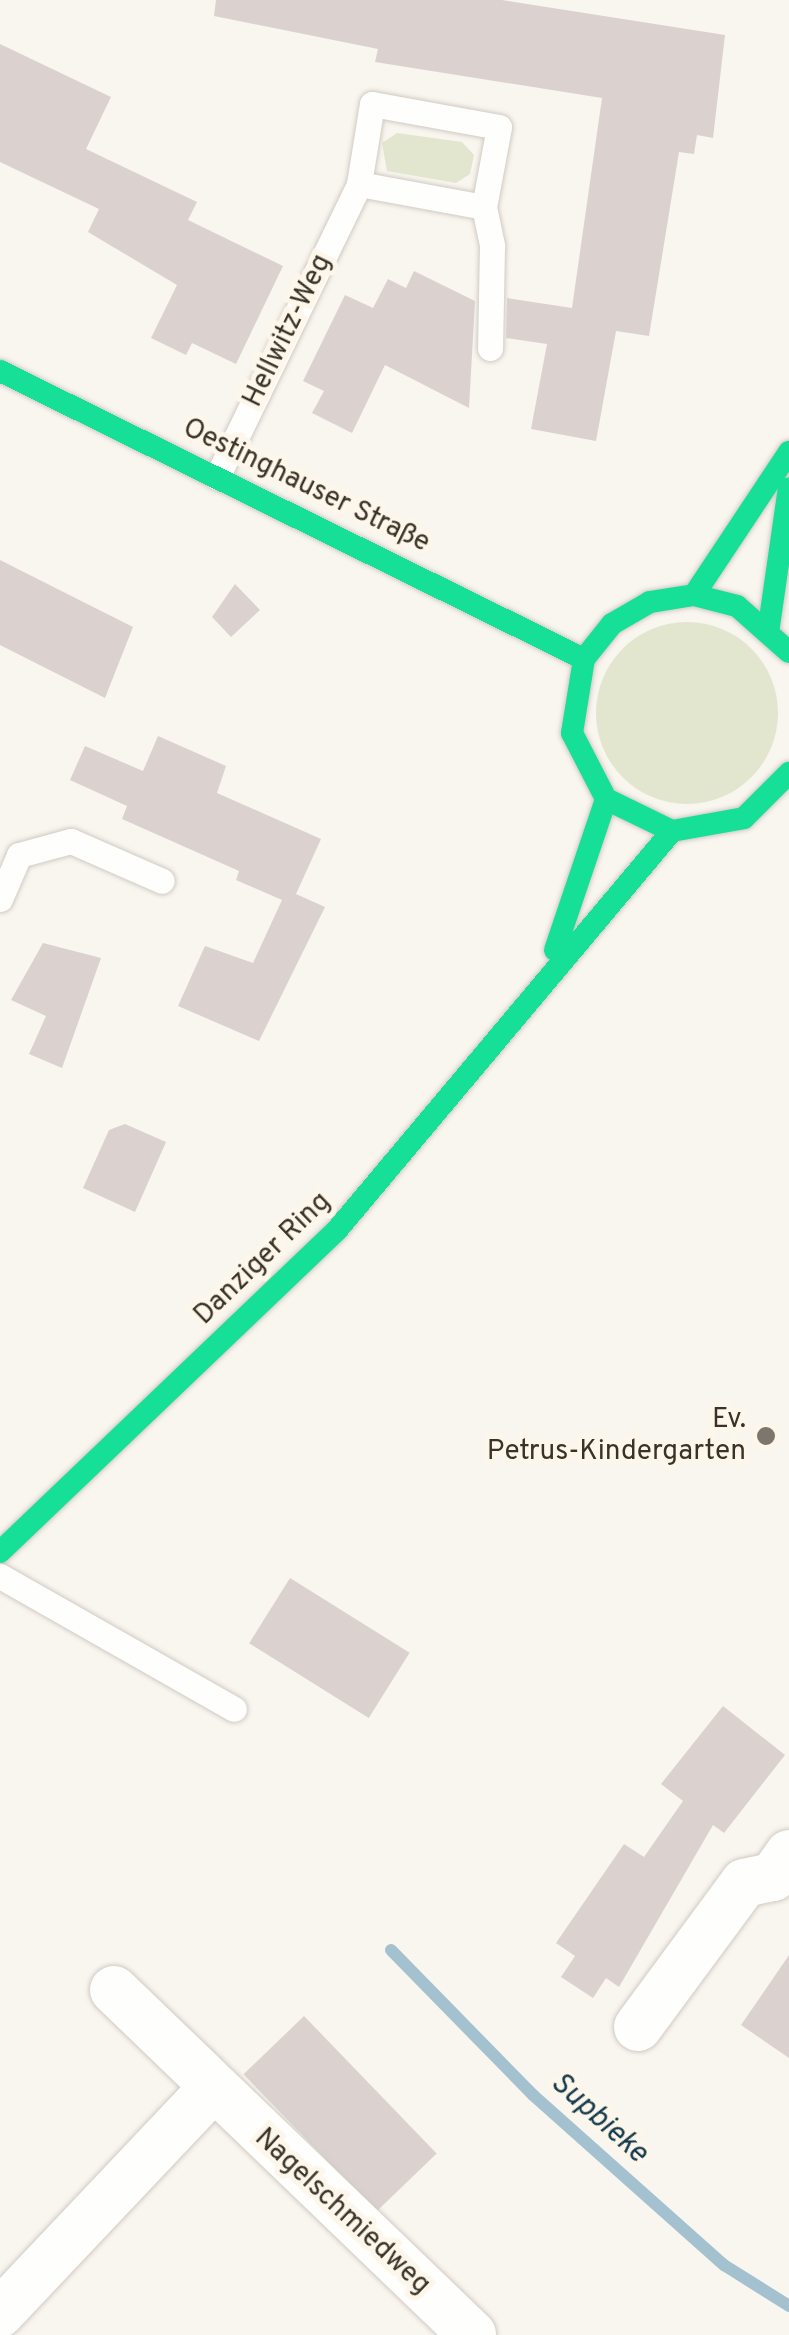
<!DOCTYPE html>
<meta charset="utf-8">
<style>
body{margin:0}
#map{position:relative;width:789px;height:2335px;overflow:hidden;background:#f9f5ef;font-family:Overpass,sans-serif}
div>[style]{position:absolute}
.green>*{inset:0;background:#e2e6ce}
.round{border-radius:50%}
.stream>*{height:12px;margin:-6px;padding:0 6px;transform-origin:6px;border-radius:6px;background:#a4c1d0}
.building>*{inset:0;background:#dbd2cf;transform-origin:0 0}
.roads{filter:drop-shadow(0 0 2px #d0cbc3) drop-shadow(0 0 2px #d0cbc3)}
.lane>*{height:25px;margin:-12.5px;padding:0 12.5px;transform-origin:12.5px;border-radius:12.5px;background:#fefefd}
.street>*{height:48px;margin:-24px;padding:0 24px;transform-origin:24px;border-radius:24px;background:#fefefd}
.fast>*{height:22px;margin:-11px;padding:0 11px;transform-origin:11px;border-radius:11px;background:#16e098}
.dots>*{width:28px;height:28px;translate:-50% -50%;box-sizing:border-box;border:5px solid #fdf6eb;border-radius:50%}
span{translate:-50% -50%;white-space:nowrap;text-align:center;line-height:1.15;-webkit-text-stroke:10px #fdf6eb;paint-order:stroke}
.street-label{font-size:28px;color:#383227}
.poi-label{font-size:28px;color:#383227}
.right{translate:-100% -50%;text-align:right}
.water-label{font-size:30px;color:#13394b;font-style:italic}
</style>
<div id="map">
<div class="green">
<div style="clip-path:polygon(397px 133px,462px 142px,474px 155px,470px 174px,456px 183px,387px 171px,382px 143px)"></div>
<div class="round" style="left:596px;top:622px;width:182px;height:182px"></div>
</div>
<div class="stream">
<div style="left:391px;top:1950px;width:203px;rotate:45.6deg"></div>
<div style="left:533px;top:2095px;width:256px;rotate:41.7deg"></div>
<div style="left:724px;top:2265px;width:77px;rotate:32.2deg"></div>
</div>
<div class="building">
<div style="clip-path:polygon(216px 0,502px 0,725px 35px,713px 138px,697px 135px,694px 154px,679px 152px,649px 336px,616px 331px,596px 441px,531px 429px,547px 344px,506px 338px,507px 298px,572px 308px,602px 98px,375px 62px,378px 49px,214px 16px)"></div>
<div style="clip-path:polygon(0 44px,111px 97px,86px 149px,197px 202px,188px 220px,283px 266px,236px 364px,192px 343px,186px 355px,151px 338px,177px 285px,88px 232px,99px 209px,0 162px)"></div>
<div style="clip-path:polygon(414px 271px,475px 301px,469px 408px,385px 365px,352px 433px,312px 413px,324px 391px,303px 381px,345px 295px,373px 308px,388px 279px,406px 288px)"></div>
<div style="clip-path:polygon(0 560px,133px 627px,105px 698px,0 645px)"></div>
<div style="clip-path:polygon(235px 584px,260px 610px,231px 637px,212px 617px)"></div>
<div style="clip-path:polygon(158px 736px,226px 766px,217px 793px,321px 839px,296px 894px,325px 907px,259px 1041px,178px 1006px,205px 946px,253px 963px,282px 900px,236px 880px,239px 871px,122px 819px,127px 806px,70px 780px,85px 746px,143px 771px)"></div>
<div style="clip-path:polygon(43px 943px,101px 958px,62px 1068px,29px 1054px,46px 1016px,11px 1000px)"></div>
<div style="clip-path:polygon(125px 1124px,166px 1142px,135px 1212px,83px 1188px,109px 1130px)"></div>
<div style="left:290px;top:1578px;width:141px;height:77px;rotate:32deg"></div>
<div style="clip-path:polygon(723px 1706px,785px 1755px,724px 1833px,713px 1825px,619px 1987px,606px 1978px,593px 1998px,561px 1977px,575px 1956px,556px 1943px,624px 1844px,644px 1857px,683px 1801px,661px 1784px)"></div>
<div style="clip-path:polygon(789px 1955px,789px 2058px,741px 2025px)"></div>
<div style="left:304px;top:2016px;width:191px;height:84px;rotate:46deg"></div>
</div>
<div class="roads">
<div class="lane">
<div style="left:484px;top:207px;width:40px;rotate:78deg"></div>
<div style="left:492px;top:246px;width:102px;rotate:91.1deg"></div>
<div style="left:217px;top:477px;width:326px;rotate:-64.1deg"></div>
<div style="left:359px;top:184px;width:81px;rotate:-80.8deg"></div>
<div style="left:372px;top:104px;width:129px;rotate:10.3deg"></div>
<div style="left:499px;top:127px;width:81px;rotate:100.6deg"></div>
<div style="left:484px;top:207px;width:127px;rotate:-169.6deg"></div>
<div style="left:0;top:899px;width:48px;rotate:-66.6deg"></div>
<div style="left:19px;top:855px;width:54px;rotate:-15.1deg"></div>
<div style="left:71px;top:841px;width:99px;rotate:23.7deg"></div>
<div style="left:0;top:1576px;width:269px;rotate:29.6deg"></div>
</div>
<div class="street">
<div style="left:114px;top:1990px;width:497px;rotate:43.9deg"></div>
<div style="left:638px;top:2027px;width:179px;rotate:-53.6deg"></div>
<div style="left:744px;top:1883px;width:30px;rotate:-12deg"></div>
<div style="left:773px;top:1877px;width:28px;rotate:-55deg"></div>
<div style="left:0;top:2313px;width:308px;rotate:-46.6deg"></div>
</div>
<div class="fast">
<div style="left:0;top:371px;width:651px;rotate:26.25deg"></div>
<div style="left:694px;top:595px;width:172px;rotate:-56.4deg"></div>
<div style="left:769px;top:626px;width:139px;rotate:-81.8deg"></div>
<div style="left:789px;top:652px;width:69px;rotate:-138.5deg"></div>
<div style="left:737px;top:606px;width:44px;rotate:-165.7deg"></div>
<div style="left:694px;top:595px;width:45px;rotate:171deg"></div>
<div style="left:650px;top:602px;width:44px;rotate:149.9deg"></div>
<div style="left:612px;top:624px;width:45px;rotate:128.7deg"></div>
<div style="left:584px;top:659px;width:75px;rotate:99.2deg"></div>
<div style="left:572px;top:733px;width:74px;rotate:62.7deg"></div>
<div style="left:606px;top:799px;width:73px;rotate:25.9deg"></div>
<div style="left:672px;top:831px;width:73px;rotate:-10.2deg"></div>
<div style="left:744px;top:818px;width:64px;rotate:-45deg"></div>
<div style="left:555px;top:950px;width:159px;rotate:-71.3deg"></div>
<div style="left:0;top:1552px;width:466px;rotate:-43.7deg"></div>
<div style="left:337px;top:1230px;width:521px;rotate:-49.98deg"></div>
</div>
</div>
<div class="dots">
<div style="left:766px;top:1436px;background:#7c766d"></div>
</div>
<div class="street-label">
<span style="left:288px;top:331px;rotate:-64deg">Hellwitz-Weg</span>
<span style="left:306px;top:486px;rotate:26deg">Oestinghauser Straße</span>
<span style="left:263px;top:1259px;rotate:-44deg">Danziger Ring</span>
<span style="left:342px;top:2212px;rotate:43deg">Nagelschmiedweg</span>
</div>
<div class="poi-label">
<span class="right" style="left:746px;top:1436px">Ev.<br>Petrus-Kindergarten</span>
</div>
<div class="water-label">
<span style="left:598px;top:2119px;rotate:42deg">Supbieke</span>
</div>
</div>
